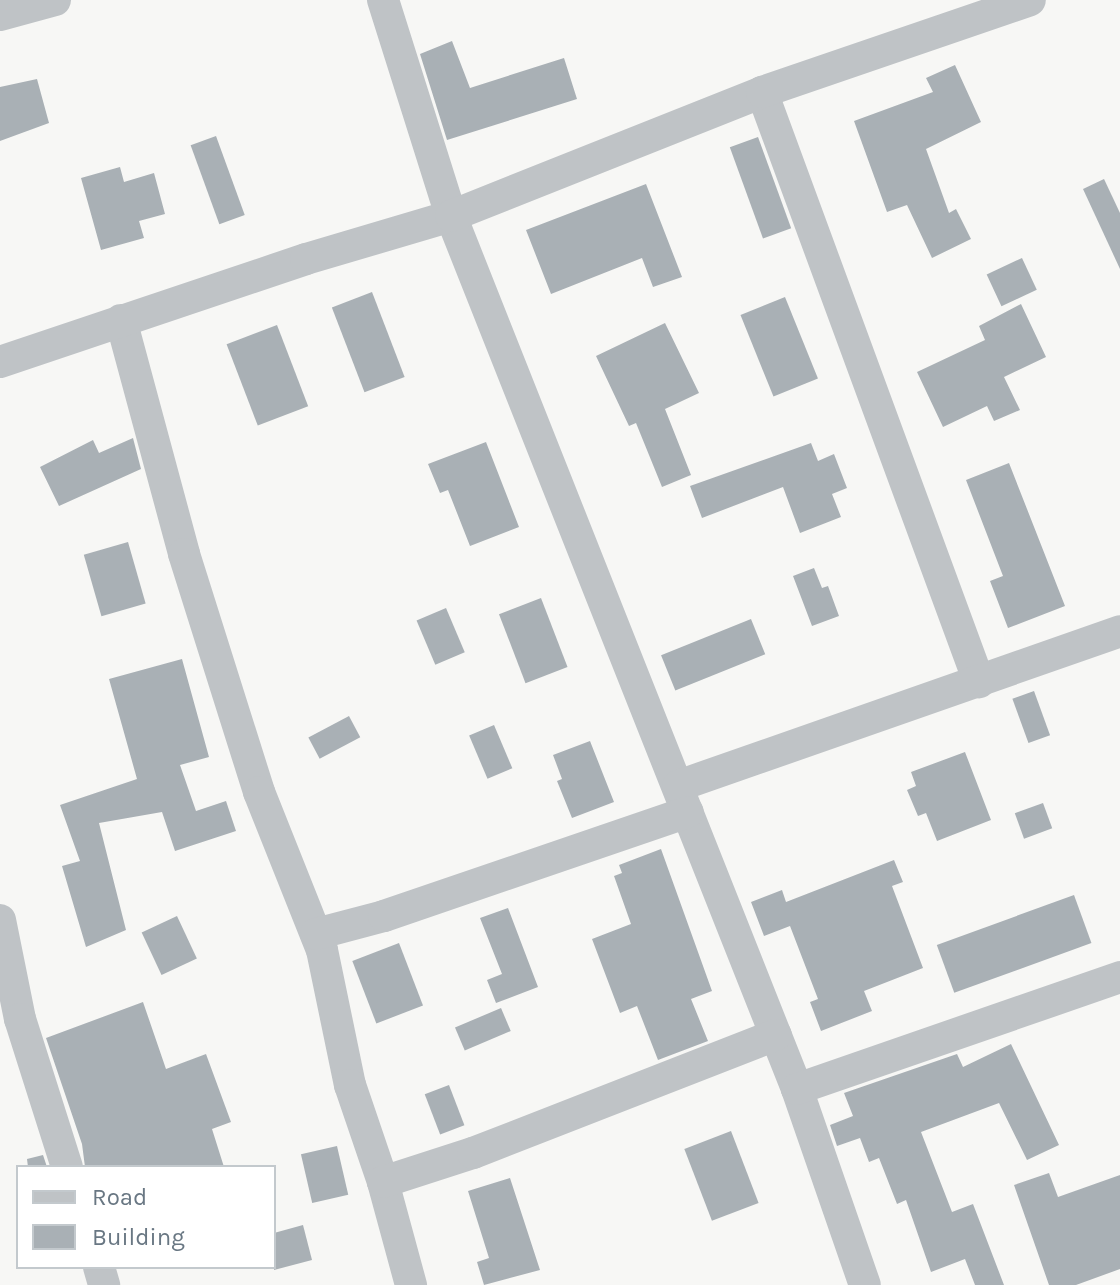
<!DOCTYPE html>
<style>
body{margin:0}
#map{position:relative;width:1120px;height:1285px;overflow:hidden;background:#f7f7f5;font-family:Karla,sans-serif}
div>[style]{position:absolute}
.building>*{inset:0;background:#a9b0b5;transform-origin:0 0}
.minor>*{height:32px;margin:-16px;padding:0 16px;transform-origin:16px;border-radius:16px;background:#bfc3c6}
span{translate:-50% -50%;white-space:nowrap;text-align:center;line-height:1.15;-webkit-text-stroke:8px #fff;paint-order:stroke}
.legend{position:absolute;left:16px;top:1165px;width:260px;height:104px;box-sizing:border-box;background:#fff;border:2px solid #c3c9cd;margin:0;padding:10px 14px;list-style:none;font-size:24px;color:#697783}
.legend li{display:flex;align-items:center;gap:16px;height:40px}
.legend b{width:40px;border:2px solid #c3c9cd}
</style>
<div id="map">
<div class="building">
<div style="clip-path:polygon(452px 41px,470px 88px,564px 58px,577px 99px,447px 140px,420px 54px)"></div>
<div style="clip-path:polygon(955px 65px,981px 122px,926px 149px,949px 213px,956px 209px,971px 239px,932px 258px,907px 205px,887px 212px,854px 121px,933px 92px,926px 78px)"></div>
<div style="clip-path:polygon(37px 79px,49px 123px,0 141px,0 87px)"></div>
<div style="left:216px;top:136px;width:84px;height:27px;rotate:70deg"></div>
<div style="left:758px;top:137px;width:97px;height:30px;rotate:70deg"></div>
<div style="clip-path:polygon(120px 167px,124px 182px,154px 173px,165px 214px,139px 221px,144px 238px,101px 250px,81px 178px)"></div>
<div style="clip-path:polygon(1104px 179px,1120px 213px,1120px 269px,1083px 189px)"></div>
<div style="clip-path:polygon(646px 184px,682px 277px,653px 287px,642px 258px,551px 294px,526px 230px)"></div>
<div style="left:1022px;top:258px;width:35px;height:39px;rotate:65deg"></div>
<div style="left:372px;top:292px;width:91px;height:43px;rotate:69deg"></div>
<div style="left:785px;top:297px;width:88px;height:48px;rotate:68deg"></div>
<div style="clip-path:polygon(1021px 304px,1046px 357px,1004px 377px,1020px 410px,994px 421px,987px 406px,943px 427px,917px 372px,985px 340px,979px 326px)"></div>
<div style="clip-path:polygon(665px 323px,699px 393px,665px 409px,691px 475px,662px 487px,636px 423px,629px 426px,596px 356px)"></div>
<div style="left:277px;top:325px;width:87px;height:54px;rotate:69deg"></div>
<div style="clip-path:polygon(133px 438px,141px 469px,59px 506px,40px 467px,93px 440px,99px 453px)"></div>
<div style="clip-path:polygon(486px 442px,519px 527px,470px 546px,448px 490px,440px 493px,428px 464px)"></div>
<div style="clip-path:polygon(811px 443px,818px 461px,834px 454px,847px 488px,832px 494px,841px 517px,800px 533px,783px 487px,702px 518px,690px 486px)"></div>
<div style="clip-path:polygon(1009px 463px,1065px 606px,1008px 628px,990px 581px,1003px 576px,966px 480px)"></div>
<div style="left:128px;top:542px;width:64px;height:46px;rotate:74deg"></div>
<div style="clip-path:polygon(814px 568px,822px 588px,828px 586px,839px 616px,812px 626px,793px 576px)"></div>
<div style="left:541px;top:598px;width:74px;height:45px;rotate:69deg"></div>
<div style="left:446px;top:608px;width:48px;height:32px;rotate:67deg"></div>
<div style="left:751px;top:619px;width:38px;height:97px;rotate:68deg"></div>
<div style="clip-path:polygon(182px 659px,209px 757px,180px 765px,196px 811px,226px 801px,236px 831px,175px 851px,162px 812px,99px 823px,126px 930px,86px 947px,62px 866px,80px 861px,60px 805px,137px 779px,109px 679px)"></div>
<div style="left:1034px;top:691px;width:47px;height:23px;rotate:70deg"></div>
<div style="left:349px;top:716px;width:24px;height:46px;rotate:62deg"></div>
<div style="left:494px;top:725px;width:47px;height:27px;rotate:67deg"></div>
<div style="clip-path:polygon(590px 741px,614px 802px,572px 818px,557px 781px,562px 779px,553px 755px)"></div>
<div style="clip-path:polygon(965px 752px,991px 820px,937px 841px,926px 813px,918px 816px,907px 790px,916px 786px,911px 772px)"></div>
<div style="left:1043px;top:803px;width:27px;height:30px;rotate:70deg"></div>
<div style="clip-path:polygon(661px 849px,712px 991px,691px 999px,708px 1041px,658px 1060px,637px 1006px,620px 1013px,592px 939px,631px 924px,614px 876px,622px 873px,619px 865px)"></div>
<div style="clip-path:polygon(894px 860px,903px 882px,892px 886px,923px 968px,864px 991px,872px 1011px,821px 1031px,810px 1002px,818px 999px,790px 926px,764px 936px,751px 902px,782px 890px,786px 902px)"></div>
<div style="left:1074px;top:895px;width:51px;height:146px;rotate:70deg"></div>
<div style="clip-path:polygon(508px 908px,538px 987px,496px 1003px,487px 980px,502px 974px,480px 918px)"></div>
<div style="left:177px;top:916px;width:47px;height:39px;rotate:65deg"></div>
<div style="left:399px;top:943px;width:67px;height:50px;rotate:69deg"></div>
<div style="clip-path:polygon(143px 1002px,166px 1069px,206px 1054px,231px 1122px,212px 1129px,224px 1167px,85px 1167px,82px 1144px,46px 1038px)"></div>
<div style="left:501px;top:1008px;width:25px;height:50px;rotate:67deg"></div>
<div style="clip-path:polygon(1011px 1044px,1059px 1145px,1027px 1160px,999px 1103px,921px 1132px,952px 1212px,973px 1204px,1004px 1285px,975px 1285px,965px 1259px,931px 1272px,906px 1200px,897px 1204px,879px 1158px,869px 1162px,860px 1138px,837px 1146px,830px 1125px,853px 1116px,844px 1093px,957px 1054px,963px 1067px)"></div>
<div style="left:449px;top:1085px;width:43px;height:26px;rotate:69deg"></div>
<div style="left:731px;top:1131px;width:77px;height:50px;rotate:69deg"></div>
<div style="left:337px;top:1146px;width:50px;height:37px;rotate:77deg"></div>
<div style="clip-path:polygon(43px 1155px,47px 1167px,28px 1167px,27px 1159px)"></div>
<div style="clip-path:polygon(1049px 1173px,1058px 1197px,1120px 1175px,1120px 1269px,1076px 1285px,1049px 1285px,1014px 1185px)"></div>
<div style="clip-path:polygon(510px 1178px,540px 1270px,484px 1285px,477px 1262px,489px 1258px,468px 1191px)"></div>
<div style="clip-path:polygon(303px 1225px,312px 1260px,274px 1270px,274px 1233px)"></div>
</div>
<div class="minor">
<div style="left:383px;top:0;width:226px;rotate:72.5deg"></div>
<div style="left:451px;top:216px;width:939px;rotate:68.38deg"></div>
<div style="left:797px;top:1089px;width:207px;rotate:70.9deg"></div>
<div style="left:0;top:15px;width:57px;rotate:-15.3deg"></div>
<div style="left:762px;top:92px;width:629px;rotate:69.81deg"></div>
<div style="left:121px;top:320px;width:242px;rotate:74.9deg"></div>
<div style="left:184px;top:554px;width:250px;rotate:72.5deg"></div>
<div style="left:259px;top:792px;width:170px;rotate:68.3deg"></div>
<div style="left:322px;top:950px;width:138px;rotate:78.3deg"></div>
<div style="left:350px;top:1085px;width:102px;rotate:71.2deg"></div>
<div style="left:383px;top:1182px;width:107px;rotate:74.8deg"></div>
<div style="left:0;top:362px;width:323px;rotate:-18.6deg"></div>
<div style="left:306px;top:259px;width:151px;rotate:-16.5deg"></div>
<div style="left:451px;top:216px;width:335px;rotate:-21.7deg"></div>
<div style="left:762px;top:92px;width:283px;rotate:-18.9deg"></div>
<div style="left:678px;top:786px;width:468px;rotate:-19.3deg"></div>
<div style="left:0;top:920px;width:101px;rotate:78.6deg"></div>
<div style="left:20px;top:1019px;width:155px;rotate:72.4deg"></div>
<div style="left:316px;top:934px;width:70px;rotate:-14.8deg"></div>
<div style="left:384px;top:916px;width:321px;rotate:-18.9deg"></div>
<div style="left:797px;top:1089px;width:342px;rotate:-19.1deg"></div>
<div style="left:383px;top:1182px;width:95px;rotate:-17.9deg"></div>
<div style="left:473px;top:1153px;width:325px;rotate:-21.3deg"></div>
<div style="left:99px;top:1267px;width:19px;rotate:74deg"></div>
</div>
<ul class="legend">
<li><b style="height:10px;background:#bfc3c6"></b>Road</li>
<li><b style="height:22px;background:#a9b0b5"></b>Building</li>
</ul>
</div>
